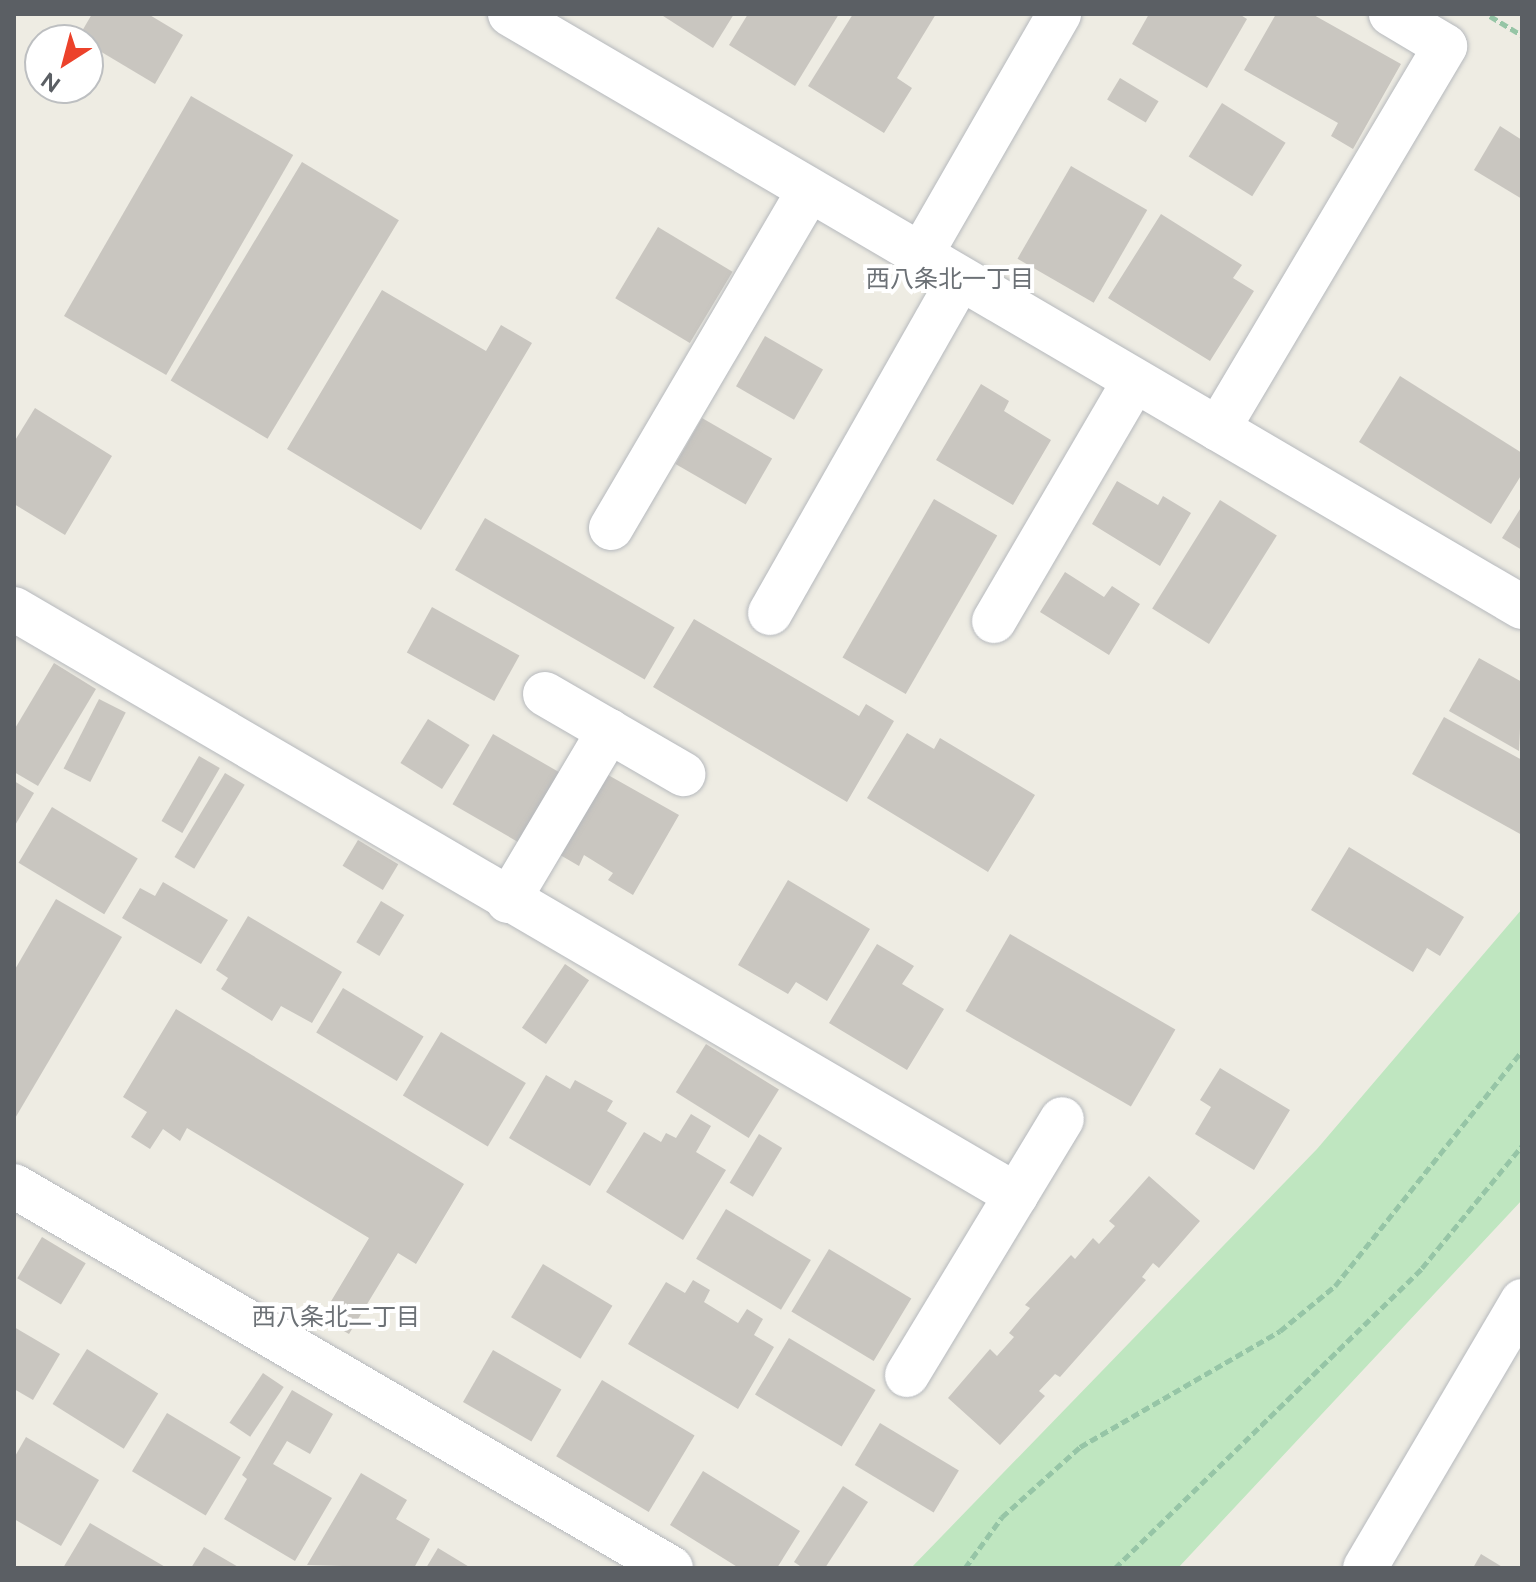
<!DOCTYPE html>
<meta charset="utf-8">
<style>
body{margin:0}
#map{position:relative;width:1536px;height:1582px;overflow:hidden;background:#eeece3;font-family:Figtree,"Noto Sans JP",sans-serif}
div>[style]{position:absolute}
.green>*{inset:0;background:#bfe6c0}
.building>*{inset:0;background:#c9c6c0;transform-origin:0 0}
.path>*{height:5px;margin-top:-2.5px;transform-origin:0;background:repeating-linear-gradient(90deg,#96c5a6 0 8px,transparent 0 12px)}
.roads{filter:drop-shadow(0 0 2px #b6b9bd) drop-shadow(0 0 2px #b6b9bd)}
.minor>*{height:44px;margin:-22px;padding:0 22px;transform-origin:22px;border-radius:22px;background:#fff}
span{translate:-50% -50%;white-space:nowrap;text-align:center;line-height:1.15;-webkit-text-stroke:8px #fff;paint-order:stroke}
.neighbourhood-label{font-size:24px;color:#6c7176}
.frame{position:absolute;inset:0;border:16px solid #5b5f64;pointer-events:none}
.north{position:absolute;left:24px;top:24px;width:80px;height:80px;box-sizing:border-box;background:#fff;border:2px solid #bdbfc1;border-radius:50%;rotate:216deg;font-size:22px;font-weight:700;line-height:32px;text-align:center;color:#5b5f64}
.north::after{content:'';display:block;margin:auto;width:28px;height:36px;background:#ec422b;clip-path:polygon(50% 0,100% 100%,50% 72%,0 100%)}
</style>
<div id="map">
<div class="green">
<div style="clip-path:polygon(1522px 909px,1522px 1200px,1178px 1568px,911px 1568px,1317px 1149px)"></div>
</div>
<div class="building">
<div style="clip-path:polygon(92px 14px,148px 14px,183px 35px,155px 84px,78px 38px)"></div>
<div style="clip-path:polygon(660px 14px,734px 14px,713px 48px)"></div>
<div style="clip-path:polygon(748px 14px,839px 14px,795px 86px,729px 45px)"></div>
<div style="clip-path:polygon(853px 14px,936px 14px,897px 78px,912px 88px,884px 133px,808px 86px)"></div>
<div style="clip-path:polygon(1149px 14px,1239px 14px,1247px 19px,1207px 88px,1132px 44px)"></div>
<div style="clip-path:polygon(1276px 14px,1312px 14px,1401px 64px,1353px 149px,1331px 136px,1338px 123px,1244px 70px)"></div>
<div style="left:1120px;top:78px;width:45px;height:25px;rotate:31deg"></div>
<div style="left:191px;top:96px;width:118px;height:254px;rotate:30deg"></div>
<div style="left:1222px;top:103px;width:75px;height:63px;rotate:32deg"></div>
<div style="clip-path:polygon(1500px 126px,1522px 140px,1522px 199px,1474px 170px)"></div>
<div style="left:302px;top:162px;width:113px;height:255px;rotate:31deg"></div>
<div style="left:1071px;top:166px;width:88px;height:107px;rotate:30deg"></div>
<div style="clip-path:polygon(1161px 214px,1242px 265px,1233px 278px,1254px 291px,1210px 361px,1108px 298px)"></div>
<div style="left:658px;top:227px;width:87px;height:83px;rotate:31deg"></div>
<div style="clip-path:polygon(382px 290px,486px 351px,501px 325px,532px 343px,421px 530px,287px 449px)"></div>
<div style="left:765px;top:336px;width:67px;height:58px;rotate:30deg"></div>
<div style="clip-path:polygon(1400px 376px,1522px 453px,1522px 474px,1491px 524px,1359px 442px)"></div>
<div style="clip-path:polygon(981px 384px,1009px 401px,1004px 411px,1051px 440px,1013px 505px,936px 460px)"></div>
<div style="clip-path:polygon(35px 408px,112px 456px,65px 535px,14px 504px,14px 442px)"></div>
<div style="left:702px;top:418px;width:81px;height:53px;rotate:30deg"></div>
<div style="clip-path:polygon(1117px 481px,1158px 505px,1163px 496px,1191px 513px,1160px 566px,1092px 524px)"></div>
<div style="left:934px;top:499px;width:73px;height:183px;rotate:30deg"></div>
<div style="left:1220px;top:500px;width:67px;height:128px;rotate:32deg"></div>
<div style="clip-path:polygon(1522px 506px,1522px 550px,1502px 538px)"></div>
<div style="left:485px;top:518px;width:219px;height:60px;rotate:30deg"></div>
<div style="clip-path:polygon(1065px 572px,1104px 597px,1112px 586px,1140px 604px,1109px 655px,1040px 612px)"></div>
<div style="left:432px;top:607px;width:100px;height:52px;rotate:29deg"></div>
<div style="clip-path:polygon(694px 619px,859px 716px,866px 704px,894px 721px,847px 802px,653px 687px)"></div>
<div style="clip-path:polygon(1479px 658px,1522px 682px,1519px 751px,1449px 711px)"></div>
<div style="clip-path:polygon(54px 663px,96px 689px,38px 786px,14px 772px,14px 730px)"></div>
<div style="left:99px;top:699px;width:30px;height:78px;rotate:27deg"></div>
<div style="clip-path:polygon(1444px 717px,1522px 760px,1522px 835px,1412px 774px)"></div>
<div style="left:428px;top:719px;width:49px;height:52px;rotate:32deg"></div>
<div style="clip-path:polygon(907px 733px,934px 749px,940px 738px,1035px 795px,988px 872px,867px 798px)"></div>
<div style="left:493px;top:734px;width:85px;height:81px;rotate:30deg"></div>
<div style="left:199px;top:756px;width:24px;height:75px;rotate:30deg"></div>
<div style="clip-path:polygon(601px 771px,679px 815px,633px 895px,608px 880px,613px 873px,584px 855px,579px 866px,555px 852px)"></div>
<div style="left:225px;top:773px;width:23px;height:98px;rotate:31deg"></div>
<div style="clip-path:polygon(14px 781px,34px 793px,14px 827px)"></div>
<div style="left:52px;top:807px;width:100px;height:65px;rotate:31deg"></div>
<div style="left:358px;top:840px;width:47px;height:30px;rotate:31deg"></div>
<div style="clip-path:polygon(1349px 847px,1464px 917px,1440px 956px,1427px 948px,1413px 972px,1311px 910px)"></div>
<div style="clip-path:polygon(788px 880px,870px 929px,827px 1001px,796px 982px,788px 994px,738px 965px)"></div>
<div style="clip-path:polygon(163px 882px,228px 920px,201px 964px,122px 918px,140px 888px,155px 896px)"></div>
<div style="clip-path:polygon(56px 899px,122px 937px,14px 1120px,14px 971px)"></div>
<div style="left:381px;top:901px;width:27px;height:48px;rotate:31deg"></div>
<div style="clip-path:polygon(248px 916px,342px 972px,312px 1023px,281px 1006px,272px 1021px,221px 989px,228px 978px,216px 970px)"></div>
<div style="left:1010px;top:934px;width:191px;height:89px;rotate:30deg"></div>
<div style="clip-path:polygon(877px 944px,914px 966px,902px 984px,944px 1009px,907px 1070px,829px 1023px)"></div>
<div style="left:565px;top:964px;width:29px;height:77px;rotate:34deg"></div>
<div style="left:343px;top:988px;width:94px;height:52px;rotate:31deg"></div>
<div style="clip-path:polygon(176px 1009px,464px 1184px,416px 1264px,398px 1253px,349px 1334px,321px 1318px,369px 1238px,187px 1128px,180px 1141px,163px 1129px,150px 1149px,131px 1137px,147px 1112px,123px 1097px)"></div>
<div style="left:441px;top:1032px;width:99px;height:74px;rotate:31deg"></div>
<div style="left:706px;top:1044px;width:86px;height:57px;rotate:32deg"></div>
<div style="clip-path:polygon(1220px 1068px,1290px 1110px,1254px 1170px,1195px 1134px,1211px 1107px,1200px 1100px)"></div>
<div style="clip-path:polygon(546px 1075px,570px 1089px,575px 1080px,613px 1101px,607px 1111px,627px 1123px,590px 1186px,509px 1138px)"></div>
<div style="clip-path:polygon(691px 1114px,711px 1126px,696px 1152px,726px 1170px,683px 1240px,606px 1192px,644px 1132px,661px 1142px,666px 1133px,676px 1138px)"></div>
<div style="left:759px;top:1134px;width:27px;height:57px;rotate:31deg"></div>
<div style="clip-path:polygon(1149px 1176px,1200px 1221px,1159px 1268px,1153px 1263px,1142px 1277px,1146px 1280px,1060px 1377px,1055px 1374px,1039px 1391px,1045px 1396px,1000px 1445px,948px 1398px,990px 1349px,997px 1356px,1014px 1337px,1009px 1333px,1030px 1308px,1025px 1305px,1071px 1255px,1075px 1259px,1093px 1238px,1099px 1244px,1115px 1226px,1109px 1221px)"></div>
<div style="left:726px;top:1209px;width:99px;height:58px;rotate:31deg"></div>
<div style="left:42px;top:1237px;width:51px;height:48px;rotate:31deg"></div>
<div style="left:829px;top:1249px;width:96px;height:73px;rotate:31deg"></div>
<div style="left:543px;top:1264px;width:81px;height:62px;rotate:31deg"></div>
<div style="clip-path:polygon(693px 1280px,710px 1290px,704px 1302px,738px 1323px,747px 1309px,763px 1319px,754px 1335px,774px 1347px,738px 1409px,628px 1344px,666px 1282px,685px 1293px)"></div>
<div style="clip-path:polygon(14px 1327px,60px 1354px,33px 1400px,14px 1389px)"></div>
<div style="left:789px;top:1338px;width:101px;height:66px;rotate:31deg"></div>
<div style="left:87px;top:1349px;width:84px;height:65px;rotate:32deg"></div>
<div style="left:493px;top:1350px;width:79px;height:60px;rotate:30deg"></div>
<div style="left:263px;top:1373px;width:25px;height:60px;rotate:34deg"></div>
<div style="left:602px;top:1380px;width:108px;height:89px;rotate:31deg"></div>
<div style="clip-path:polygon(292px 1390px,333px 1414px,310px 1454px,287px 1441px,273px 1464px,332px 1498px,295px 1561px,224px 1519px,247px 1479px,242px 1475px)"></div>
<div style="left:167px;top:1413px;width:86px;height:68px;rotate:31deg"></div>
<div style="left:880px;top:1423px;width:92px;height:49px;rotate:31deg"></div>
<div style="clip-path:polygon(26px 1437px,99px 1480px,61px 1546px,14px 1519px,14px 1458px)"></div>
<div style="clip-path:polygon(703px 1471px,800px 1531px,777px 1568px,739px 1568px,670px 1525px)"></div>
<div style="clip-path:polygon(361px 1473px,407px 1500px,396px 1519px,430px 1539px,414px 1568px,307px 1565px)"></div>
<div style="clip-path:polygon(843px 1486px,868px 1502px,825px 1568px,803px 1568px,794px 1562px)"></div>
<div style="clip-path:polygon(90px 1523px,167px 1568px,63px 1568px)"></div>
<div style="clip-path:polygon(204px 1547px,240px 1568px,191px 1568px)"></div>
<div style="clip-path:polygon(438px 1548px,471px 1568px,426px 1568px)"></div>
<div style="clip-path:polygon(1481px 1554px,1504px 1568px,1473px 1568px)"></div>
</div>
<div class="path">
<div style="left:1490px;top:16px;width:37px;rotate:31deg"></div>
<div style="left:965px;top:1568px;width:63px;rotate:-54deg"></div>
<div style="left:1002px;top:1517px;width:105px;rotate:-41.9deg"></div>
<div style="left:1080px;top:1447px;width:231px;rotate:-30.1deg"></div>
<div style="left:1280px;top:1331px;width:71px;rotate:-39.3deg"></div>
<div style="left:1335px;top:1286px;width:300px;rotate:-51.5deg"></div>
<div style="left:1115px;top:1568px;width:429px;rotate:-44.3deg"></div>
<div style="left:1422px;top:1268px;width:158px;rotate:-50.7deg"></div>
</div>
<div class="roads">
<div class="minor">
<div style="left:510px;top:14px;width:1173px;rotate:30.37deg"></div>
<div style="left:920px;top:256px;width:279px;rotate:-60.1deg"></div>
<div style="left:1218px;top:429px;width:445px;rotate:-59.3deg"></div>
<div style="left:1445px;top:46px;width:63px;rotate:-149.3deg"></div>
<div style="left:611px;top:528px;width:391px;rotate:-59.6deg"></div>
<div style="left:14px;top:609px;width:1161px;rotate:30.32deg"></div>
<div style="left:770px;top:613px;width:384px;rotate:-60.4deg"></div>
<div style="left:994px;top:621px;width:278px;rotate:-59.7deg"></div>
<div style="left:545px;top:694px;width:160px;rotate:30.1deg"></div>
<div style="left:508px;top:901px;width:198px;rotate:-59.3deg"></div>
<div style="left:14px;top:1186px;width:760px;rotate:30.18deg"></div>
<div style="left:907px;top:1375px;width:299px;rotate:-58.8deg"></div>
<div style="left:1365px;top:1568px;width:310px;rotate:-59.5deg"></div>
</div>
</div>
<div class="neighbourhood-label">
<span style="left:950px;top:279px">西八条北一丁目</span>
<span style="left:336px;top:1317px">西八条北二丁目</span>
</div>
<div class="frame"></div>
<div class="north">N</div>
</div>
